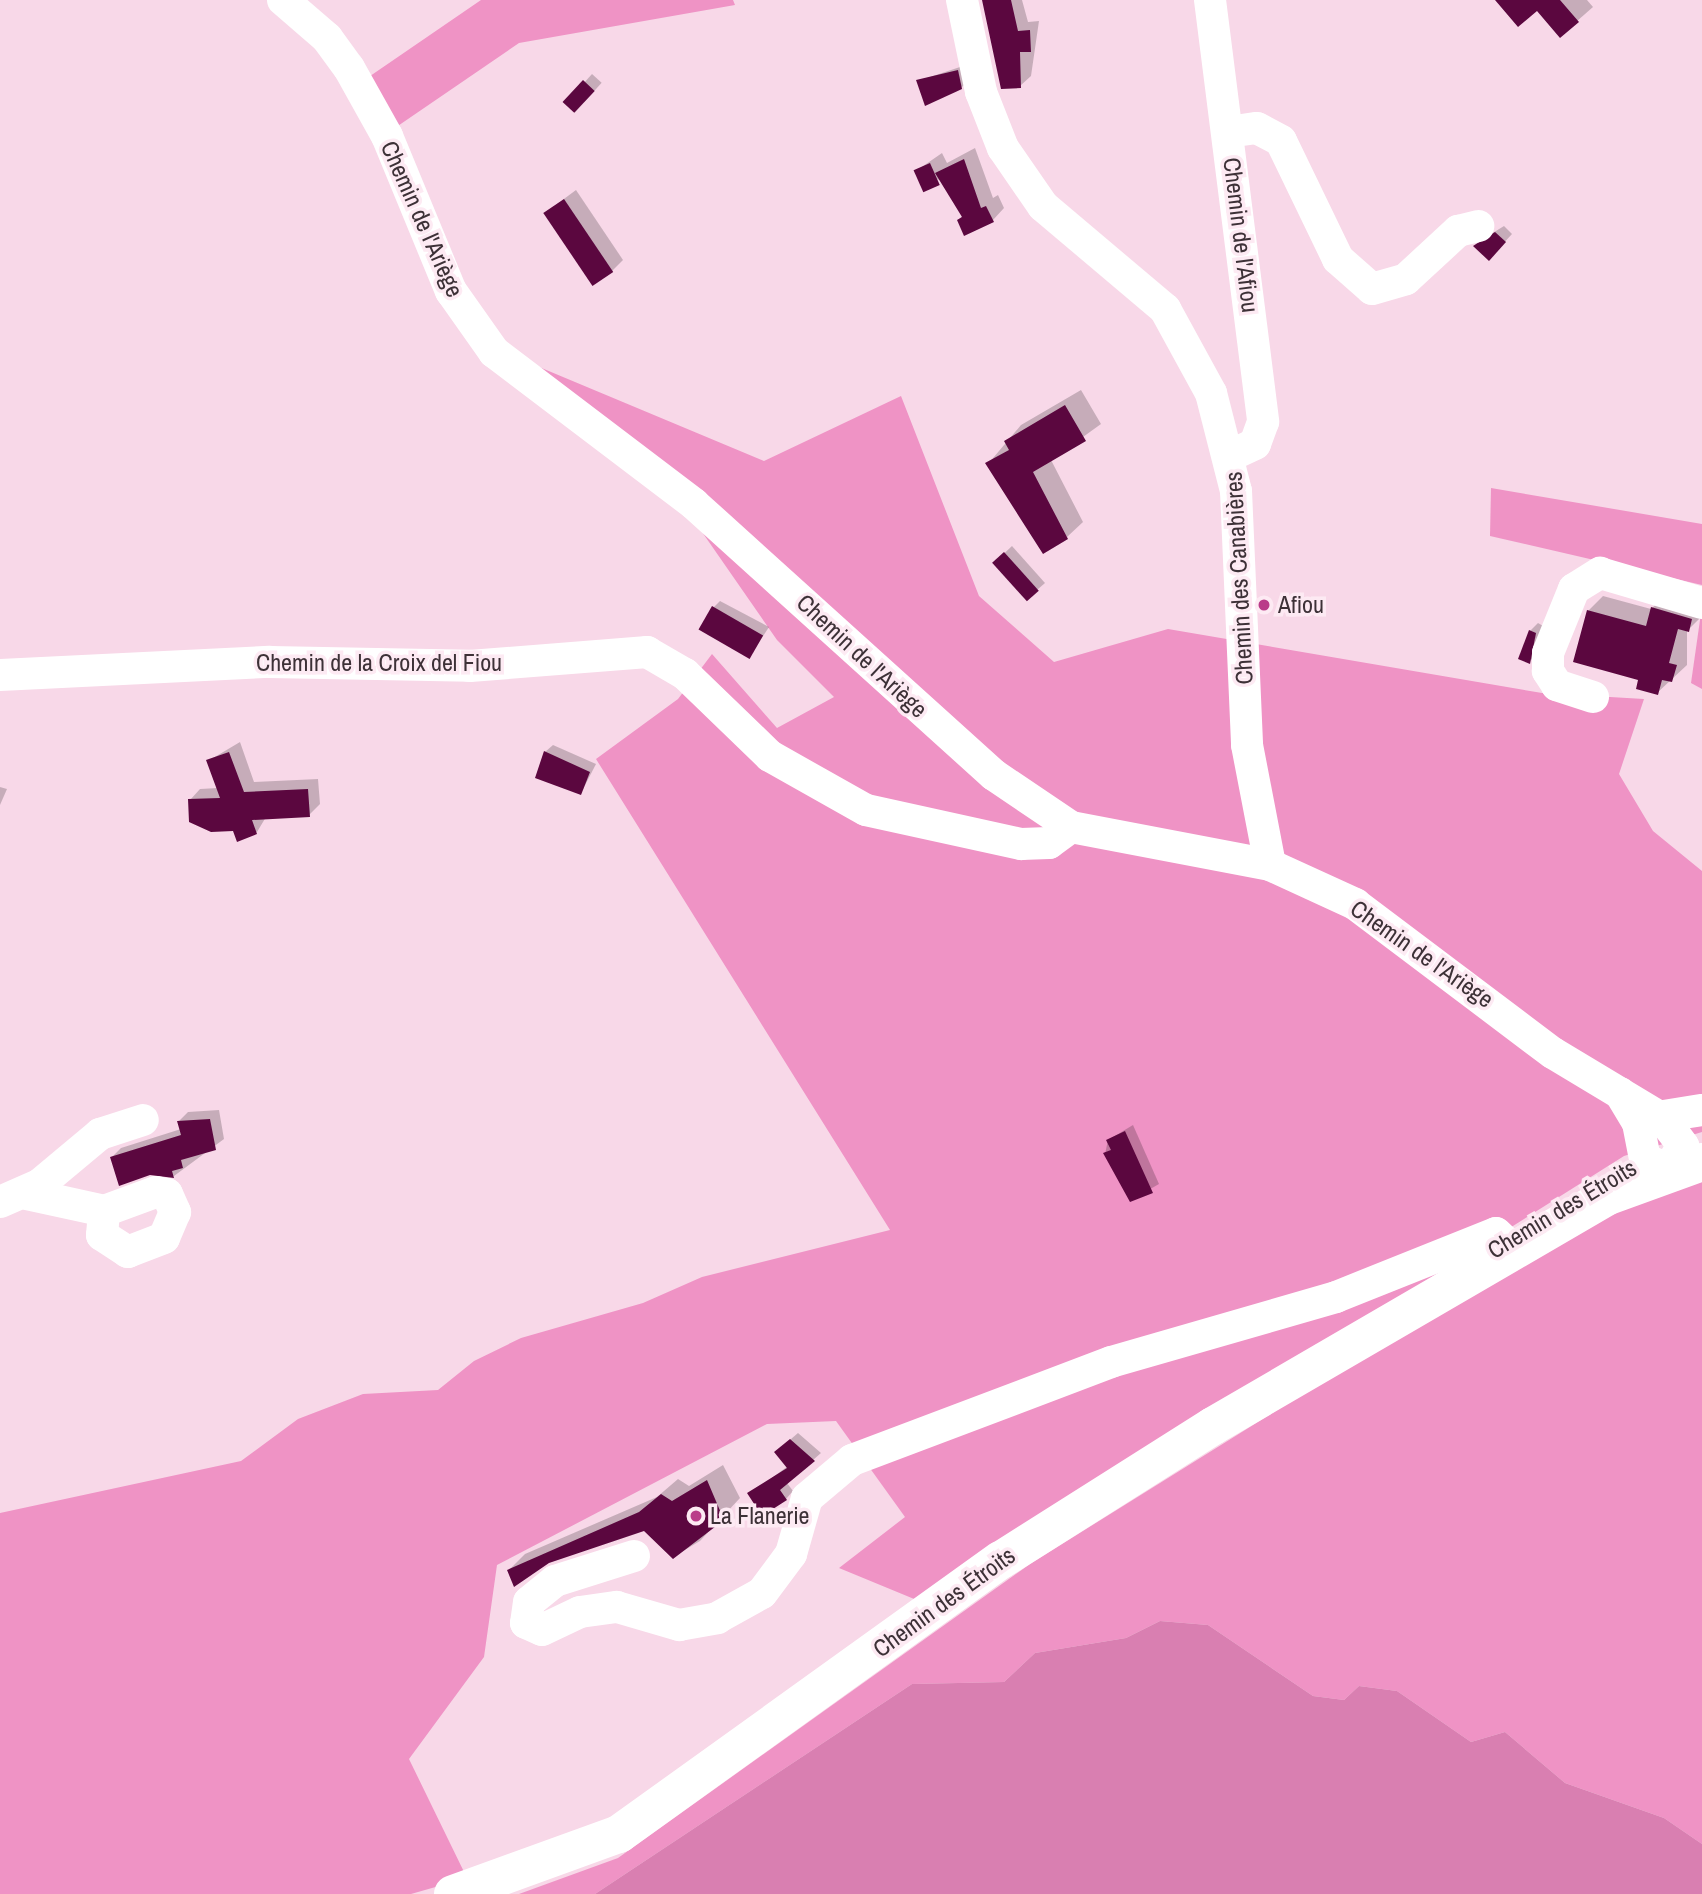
<!DOCTYPE html>
<meta charset="utf-8">
<style>
body{margin:0}
#map{position:relative;width:1702px;height:1894px;overflow:hidden;background:#f8d8e8;font-family:"Archivo Narrow",sans-serif}
div>[style]{position:absolute}
.forest>*{inset:0;background:#ef93c5}
.water>*{inset:0;background:#d97fb1}
.shadow>*{inset:0;background:#0003;transform-origin:0 0}
.building>*{inset:0;background:#5b073f;transform-origin:0 0}
.minor>*{height:32px;margin:-16px;padding:0 16px;transform-origin:16px;border-radius:16px;background:#fff}
.major>*{height:38px;margin:-19px;padding:0 19px;transform-origin:19px;border-radius:19px;background:#fff}
.dots>*{width:19px;height:19px;translate:-50% -50%;box-sizing:border-box;border:4px solid #fdeaf3;border-radius:50%}
span{translate:-50% -50%;white-space:nowrap;text-align:center;line-height:1.15;-webkit-text-stroke:7px #fdeaf3;paint-order:stroke}
.street-label{font-size:24px;color:#3d3137}
.poi-label{font-size:24px;color:#3d3137}
.left{translate:0 -50%;text-align:left}
</style>
<div id="map">
<div class="forest">
<div style="clip-path:polygon(481px 0,733px 0,735px 5px,519px 43px,389px 132px,357px 85px)"></div>
<div style="clip-path:polygon(482px 343px,764px 461px,901px 396px,979px 596px,1054px 662px,1168px 629px,1542px 693px,1644px 699px,1619px 774px,1653px 831px,1702px 871px,1702px 1132px,1624px 1156px,919px 1601px,839px 1568px,905px 1517px,836px 1421px,767px 1424px,497px 1565px,484px 1657px,409px 1759px,467px 1878px,411px 1894px,0 1894px,0 1513px,241px 1461px,298px 1419px,363px 1394px,438px 1390px,474px 1361px,521px 1338px,643px 1303px,702px 1277px,890px 1230px,596px 759px,678px 699px,712px 654px,777px 728px,834px 697px,777px 640px,693px 519px)"></div>
<div style="clip-path:polygon(1491px 488px,1702px 524px,1702px 585px,1490px 536px)"></div>
<div style="clip-path:polygon(1702px 606px,1702px 689px,1691px 683px)"></div>
<div style="clip-path:polygon(1702px 1177px,1702px 1844px,1664px 1818px,1565px 1783px,1505px 1732px,1471px 1742px,1397px 1691px,1359px 1686px,1344px 1700px,1313px 1696px,1208px 1625px,1160px 1621px,1126px 1638px,1035px 1653px,1004px 1682px,912px 1684px,595px 1894px,519px 1894px,618px 1858px,1030px 1564px,1346px 1367px,1602px 1213px)"></div>
</div>
<div class="water">
<div style="clip-path:polygon(1160px 1621px,1208px 1625px,1313px 1696px,1344px 1700px,1359px 1686px,1397px 1691px,1471px 1742px,1505px 1732px,1565px 1783px,1664px 1818px,1702px 1844px,1702px 1894px,595px 1894px,912px 1684px,1004px 1682px,1035px 1653px,1126px 1638px)"></div>
</div>
<div class="shadow">
<div style="clip-path:polygon(984px 0,1022px 0,1028px 22px,1039px 21px,1031px 76px,1020px 86px)"></div>
<div style="clip-path:polygon(1497px 0,1587px 0,1593px 7px,1560px 36px,1537px 9px)"></div>
<div style="clip-path:polygon(963px 66px,967px 82px,961px 88px,918px 81px)"></div>
<div style="left:592px;top:74px;width:13px;height:40px;rotate:42deg"></div>
<div style="clip-path:polygon(975px 148px,993px 198px,998px 195px,1004px 208px,993px 220px,959px 220px,963px 215px,942px 181px,916px 171px,942px 153px,947px 163px)"></div>
<div style="clip-path:polygon(576px 190px,623px 260px,612px 271px,545px 213px)"></div>
<div style="clip-path:polygon(1504px 226px,1512px 234px,1489px 259px,1483px 239px)"></div>
<div style="clip-path:polygon(1081px 390px,1101px 424px,1051px 460px,1083px 522px,1067px 537px,988px 464px,1021px 425px)"></div>
<div style="clip-path:polygon(1012px 546px,1045px 583px,1037px 590px,994px 563px)"></div>
<div style="clip-path:polygon(1668px 593px,1702px 616px,1687px 631px,1687px 665px,1657px 693px,1588px 611px,1603px 596px,1651px 609px)"></div>
<div style="clip-path:polygon(720px 601px,769px 627px,750px 656px,714px 607px)"></div>
<div style="clip-path:polygon(1538px 623px,1543px 626px,1537px 654px,1529px 662px,1530px 631px)"></div>
<div style="clip-path:polygon(240px 742px,254px 782px,318px 779px,320px 804px,309px 815px,266px 817px,257px 832px,238px 839px,234px 830px,190px 800px,200px 789px,218px 788px,208px 761px)"></div>
<div style="clip-path:polygon(553px 745px,596px 764px,581px 793px,545px 752px)"></div>
<div style="clip-path:polygon(0 787px,7px 789px,0 805px)"></div>
<div style="clip-path:polygon(219px 1110px,224px 1139px,174px 1176px,112px 1157px,121px 1148px,181px 1129px,179px 1121px,188px 1112px)"></div>
<div style="clip-path:polygon(1133px 1125px,1159px 1184px,1131px 1200px,1105px 1154px,1108px 1140px)"></div>
<div style="clip-path:polygon(798px 1433px,821px 1453px,787px 1483px,793px 1491px,786px 1499px,750px 1494px,788px 1466px,784px 1445px)"></div>
<div style="clip-path:polygon(723px 1465px,740px 1498px,700px 1541px,673px 1557px,645px 1529px,509px 1570px,525px 1554px,657px 1497px,678px 1479px,689px 1486px)"></div>
</div>
<div class="building">
<div style="clip-path:polygon(982px 0,1011px 0,1018px 31px,1030px 30px,1031px 52px,1020px 52px,1021px 88px,1001px 89px)"></div>
<div style="clip-path:polygon(1495px 0,1560px 0,1579px 22px,1560px 38px,1537px 11px,1518px 27px)"></div>
<div style="clip-path:polygon(958px 70px,962px 89px,925px 106px,916px 80px)"></div>
<div style="left:583px;top:80px;width:16px;height:30px;rotate:43deg"></div>
<div style="clip-path:polygon(964px 159px,981px 208px,986px 206px,994px 222px,964px 236px,957px 220px,962px 217px,935px 173px)"></div>
<div style="left:930px;top:163px;width:24px;height:18px;rotate:66deg"></div>
<div style="left:564px;top:199px;width:88px;height:25px;rotate:56deg"></div>
<div style="clip-path:polygon(1495px 232px,1506px 242px,1489px 261px,1473px 246px)"></div>
<div style="clip-path:polygon(1065px 405px,1086px 441px,1033px 472px,1068px 539px,1043px 554px,985px 463px,1009px 450px,1004px 441px)"></div>
<div style="left:1004px;top:552px;width:52px;height:16px;rotate:48deg"></div>
<div style="left:712px;top:606px;width:59px;height:27px;rotate:30deg"></div>
<div style="clip-path:polygon(1651px 607px,1692px 619px,1689px 632px,1678px 629px,1669px 663px,1677px 665px,1672px 682px,1662px 680px,1658px 695px,1636px 689px,1638px 680px,1573px 662px,1587px 610px,1646px 626px)"></div>
<div style="clip-path:polygon(1529px 630px,1536px 633px,1530px 664px,1518px 659px)"></div>
<div style="clip-path:polygon(544px 751px,590px 772px,581px 795px,535px 778px)"></div>
<div style="clip-path:polygon(229px 752px,244px 792px,308px 789px,310px 817px,252px 820px,257px 834px,237px 842px,233px 831px,211px 832px,189px 822px,188px 799px,220px 798px,206px 760px)"></div>
<div style="clip-path:polygon(210px 1119px,216px 1150px,181px 1160px,183px 1168px,172px 1171px,174px 1178px,150px 1175px,119px 1186px,110px 1157px,181px 1135px,177px 1121px)"></div>
<div style="clip-path:polygon(1125px 1131px,1153px 1193px,1130px 1202px,1103px 1153px,1111px 1150px,1106px 1140px)"></div>
<div style="clip-path:polygon(790px 1439px,815px 1461px,780px 1490px,787px 1500px,762px 1516px,747px 1493px,787px 1468px,774px 1452px)"></div>
<div style="clip-path:polygon(707px 1480px,724px 1520px,673px 1559px,644px 1531px,549px 1563px,514px 1587px,507px 1570px,639px 1512px,661px 1494px,672px 1501px)"></div>
</div>
<div class="minor">
<div style="left:283px;top:0;width:58px;rotate:40.8deg"></div>
<div style="left:327px;top:38px;width:37px;rotate:54deg"></div>
<div style="left:349px;top:68px;width:78px;rotate:60.8deg"></div>
<div style="left:387px;top:136px;width:168px;rotate:67.6deg"></div>
<div style="left:451px;top:291px;width:75px;rotate:54.8deg"></div>
<div style="left:494px;top:352px;width:251px;rotate:37.2deg"></div>
<div style="left:694px;top:504px;width:404px;rotate:42.1deg"></div>
<div style="left:994px;top:775px;width:93px;rotate:34deg"></div>
<div style="left:1071px;top:827px;width:203px;rotate:10.8deg"></div>
<div style="left:1270px;top:865px;width:94px;rotate:24.6deg"></div>
<div style="left:1355px;top:904px;width:248px;rotate:37deg"></div>
<div style="left:1553px;top:1053px;width:128px;rotate:31deg"></div>
<div style="left:1663px;top:1119px;width:34px;rotate:53deg"></div>
<div style="left:1683px;top:1146px;width:27px;rotate:123deg"></div>
<div style="left:1668px;top:1169px;width:25px;rotate:-157deg"></div>
<div style="left:1645px;top:1159px;width:37px;rotate:-101deg"></div>
<div style="left:1638px;top:1123px;width:35px;rotate:-121deg"></div>
<div style="left:962px;top:0;width:94px;rotate:78.3deg"></div>
<div style="left:981px;top:92px;width:60px;rotate:68.6deg"></div>
<div style="left:1003px;top:148px;width:70px;rotate:55.4deg"></div>
<div style="left:1043px;top:206px;width:160px;rotate:40.2deg"></div>
<div style="left:1165px;top:309px;width:96px;rotate:61.3deg"></div>
<div style="left:1211px;top:393px;width:101px;rotate:75.7deg"></div>
<div style="left:1236px;top:491px;width:254px;rotate:87.5deg"></div>
<div style="left:1247px;top:745px;width:122px;rotate:79.1deg"></div>
<div style="left:1210px;top:0;width:425px;rotate:82.8deg"></div>
<div style="left:1263px;top:422px;width:23px;rotate:110deg"></div>
<div style="left:1255px;top:444px;width:26px;rotate:155deg"></div>
<div style="left:1228px;top:132px;width:29px;rotate:-8deg"></div>
<div style="left:1257px;top:128px;width:27px;rotate:28deg"></div>
<div style="left:1281px;top:141px;width:131px;rotate:64.2deg"></div>
<div style="left:1338px;top:259px;width:45px;rotate:41.4deg"></div>
<div style="left:1372px;top:289px;width:35px;rotate:-16deg"></div>
<div style="left:1406px;top:279px;width:71px;rotate:-42.7deg"></div>
<div style="left:1458px;top:231px;width:21px;rotate:-14deg"></div>
<div style="left:0;top:675px;width:270px;rotate:-2.8deg"></div>
<div style="left:270px;top:662px;width:200px;rotate:1.1deg"></div>
<div style="left:470px;top:666px;width:178px;rotate:-4.5deg"></div>
<div style="left:647px;top:652px;width:44px;rotate:30.1deg"></div>
<div style="left:685px;top:674px;width:118px;rotate:44deg"></div>
<div style="left:770px;top:756px;width:110px;rotate:29.4deg"></div>
<div style="left:866px;top:810px;width:159px;rotate:12.4deg"></div>
<div style="left:1021px;top:844px;width:28px;rotate:-2deg"></div>
<div style="left:1049px;top:843px;width:27px;rotate:-36deg"></div>
<div style="left:1593px;top:697px;width:38px;rotate:-162deg"></div>
<div style="left:1557px;top:685px;width:17px;rotate:-123deg"></div>
<div style="left:1548px;top:671px;width:18px;rotate:-90deg"></div>
<div style="left:1548px;top:653px;width:69px;rotate:-67.9deg"></div>
<div style="left:1574px;top:589px;width:31px;rotate:-32deg"></div>
<div style="left:1600px;top:573px;width:106px;rotate:16.4deg"></div>
<div style="left:1645px;top:1119px;width:58px;rotate:-9deg"></div>
<div style="left:27px;top:1194px;width:79px;rotate:12.4deg"></div>
<div style="left:104px;top:1211px;width:55px;rotate:-20.1deg"></div>
<div style="left:156px;top:1192px;width:11px;rotate:10deg"></div>
<div style="left:167px;top:1194px;width:20px;rotate:66deg"></div>
<div style="left:175px;top:1212px;width:28px;rotate:113deg"></div>
<div style="left:164px;top:1238px;width:39px;rotate:159deg"></div>
<div style="left:128px;top:1252px;width:31px;rotate:-147deg"></div>
<div style="left:102px;top:1235px;width:24px;rotate:-85deg"></div>
<div style="left:0;top:1202px;width:43px;rotate:-23.6deg"></div>
<div style="left:39px;top:1185px;width:80px;rotate:-39.9deg"></div>
<div style="left:100px;top:1134px;width:45px;rotate:-18deg"></div>
<div style="left:634px;top:1556px;width:83px;rotate:162.4deg"></div>
<div style="left:555px;top:1581px;width:33px;rotate:141deg"></div>
<div style="left:529px;top:1602px;width:21px;rotate:98deg"></div>
<div style="left:526px;top:1623px;width:17px;rotate:24deg"></div>
<div style="left:542px;top:1630px;width:42px;rotate:-25.3deg"></div>
<div style="left:580px;top:1612px;width:37px;rotate:-8deg"></div>
<div style="left:617px;top:1607px;width:65px;rotate:16.2deg"></div>
<div style="left:679px;top:1625px;width:39px;rotate:-10deg"></div>
<div style="left:717px;top:1618px;width:51px;rotate:-29.1deg"></div>
<div style="left:762px;top:1593px;width:49px;rotate:-53.4deg"></div>
<div style="left:791px;top:1554px;width:58px;rotate:-74.1deg"></div>
<div style="left:807px;top:1498px;width:59px;rotate:-40.2deg"></div>
<div style="left:852px;top:1460px;width:277px;rotate:-20.7deg"></div>
<div style="left:1111px;top:1362px;width:234px;rotate:-16.1deg"></div>
<div style="left:1336px;top:1297px;width:172px;rotate:-21.8deg"></div>
<div style="left:1496px;top:1233px;width:26px;rotate:43deg"></div>
</div>
<div class="major">
<div style="left:453px;top:1894px;width:177px;rotate:-19.9deg"></div>
<div style="left:619px;top:1834px;width:470px;rotate:-35.7deg"></div>
<div style="left:1001px;top:1560px;width:251px;rotate:-32.3deg"></div>
<div style="left:1213px;top:1426px;width:455px;rotate:-30.2deg"></div>
<div style="left:1606px;top:1197px;width:102px;rotate:-20deg"></div>
</div>
<div class="dots">
<div style="left:1264px;top:605px;background:#ba3c89"></div>
<div style="left:696px;top:1516px;background:#ba3c89"></div>
</div>
<div class="street-label">
<span style="left:422px;top:219px;rotate:66deg">Chemin de l'Ariège</span>
<span style="left:1241px;top:235px;rotate:83deg">Chemin de l'Afiou</span>
<span style="left:1239px;top:578px;rotate:-93deg">Chemin des Canabières</span>
<span style="left:862px;top:656px;rotate:43deg">Chemin de l'Ariège</span>
<span style="left:379px;top:663px">Chemin de la Croix del Fiou</span>
<span style="left:1422px;top:954px;rotate:35deg">Chemin de l'Ariège</span>
<span style="left:1562px;top:1209px;rotate:-31deg">Chemin des Étroits</span>
<span style="left:944px;top:1602px;rotate:-36deg">Chemin des Étroits</span>
</div>
<div class="poi-label">
<span class="left" style="left:1278px;top:605px">Afiou</span>
<span class="left" style="left:710px;top:1516px">La Flanerie</span>
</div>
</div>
